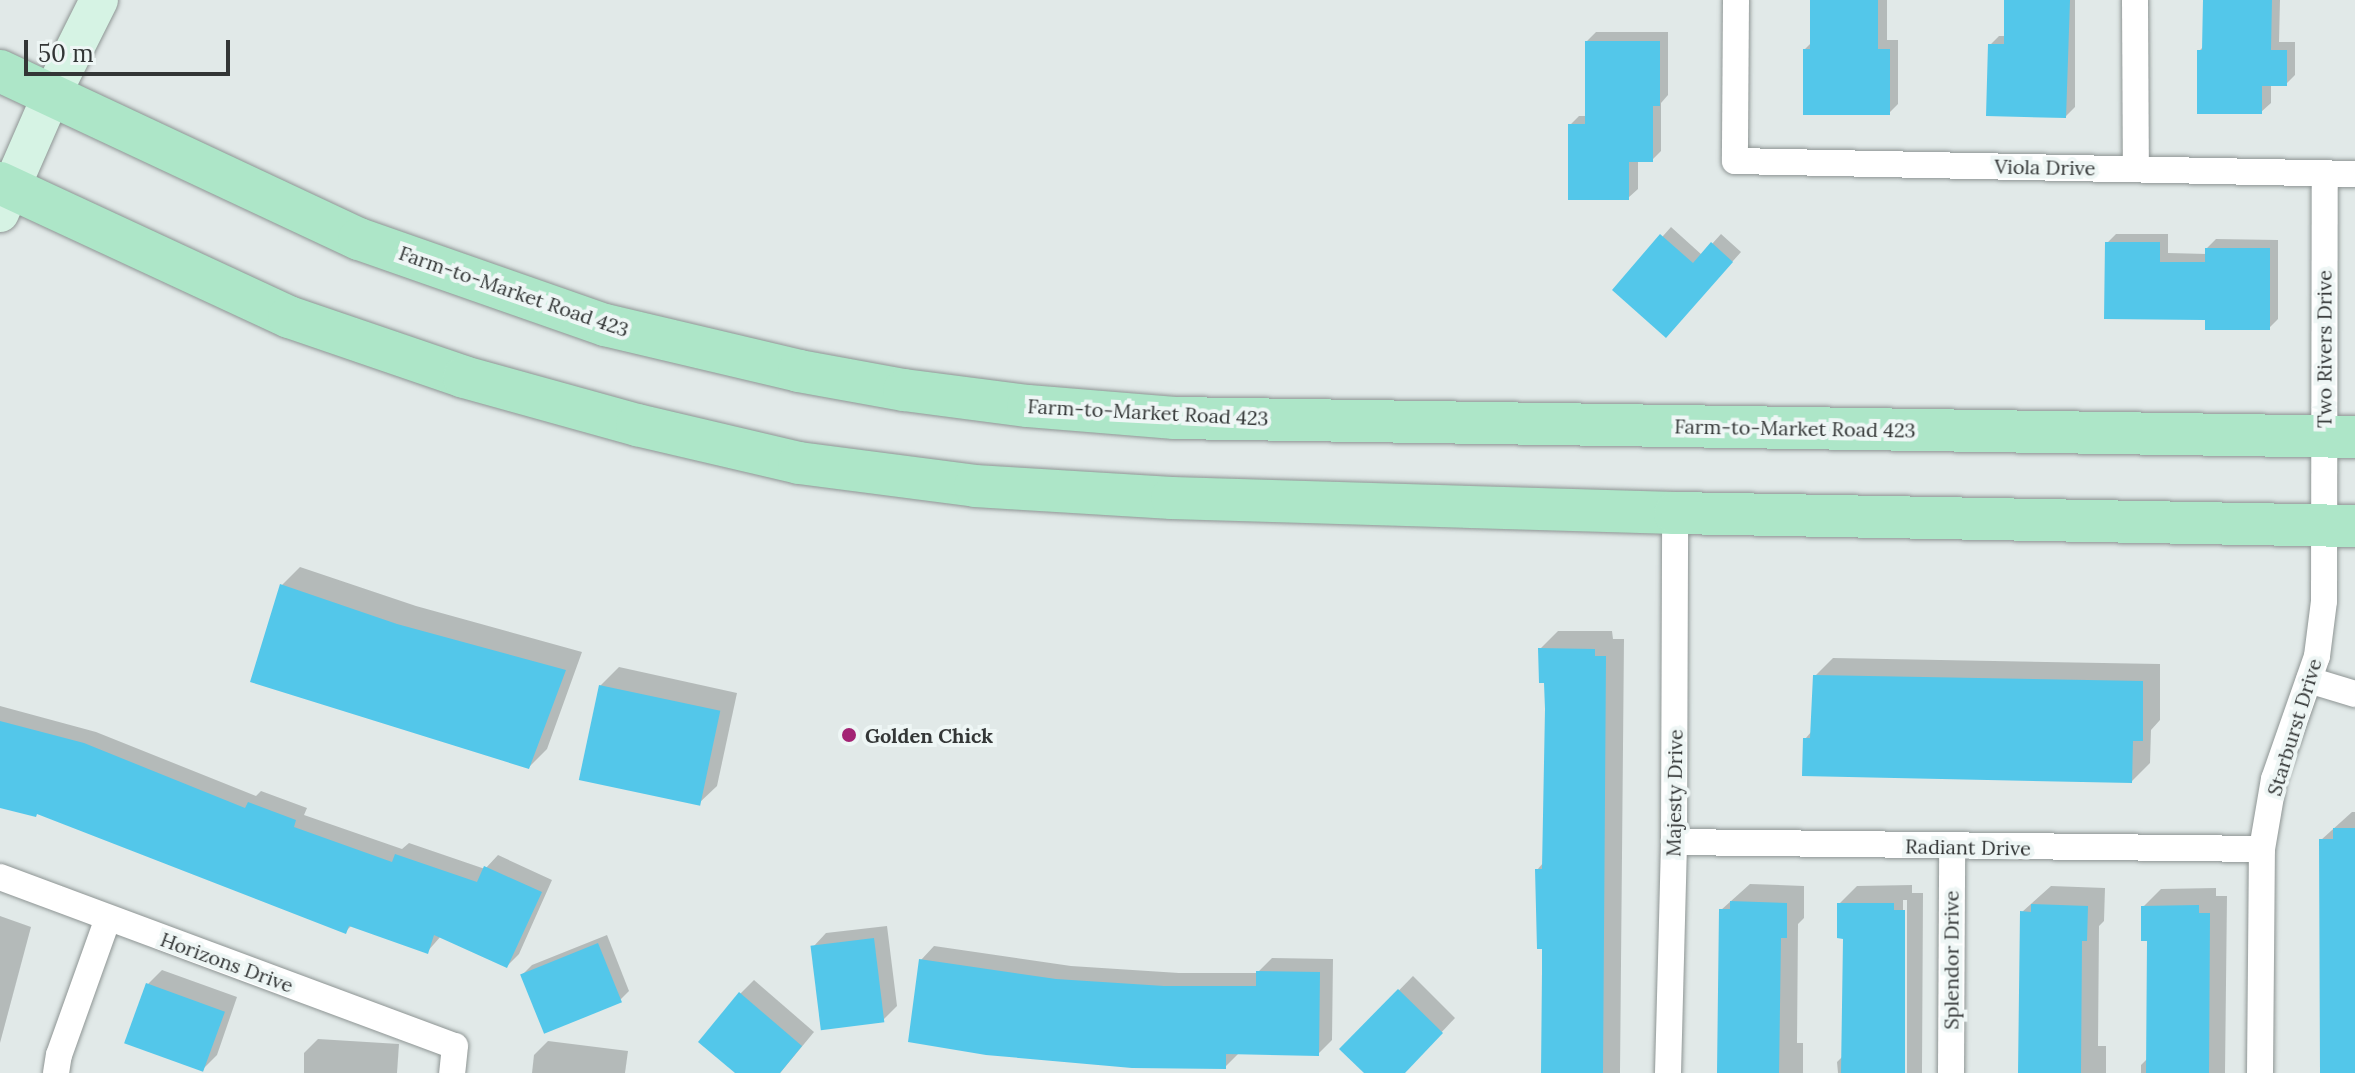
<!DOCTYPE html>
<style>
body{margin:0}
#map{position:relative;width:2355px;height:1073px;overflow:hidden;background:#e1e9e8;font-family:Lora,serif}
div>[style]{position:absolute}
.shadow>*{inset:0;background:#0003}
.building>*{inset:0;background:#53c7ea;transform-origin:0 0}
.roads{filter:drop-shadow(0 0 2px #8e9594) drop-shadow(0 0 2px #8e9594)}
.street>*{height:26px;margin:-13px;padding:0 13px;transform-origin:13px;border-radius:13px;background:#fff}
.secondary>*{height:38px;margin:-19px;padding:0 19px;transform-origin:19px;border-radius:19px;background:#d6f3e4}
.primary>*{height:42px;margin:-21px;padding:0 21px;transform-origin:21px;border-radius:21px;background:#ade6c8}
.dots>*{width:22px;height:22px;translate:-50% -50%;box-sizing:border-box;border:4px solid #eef6f5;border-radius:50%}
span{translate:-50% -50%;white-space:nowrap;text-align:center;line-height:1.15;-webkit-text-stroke:8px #eef6f5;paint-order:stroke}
.street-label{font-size:20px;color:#333636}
.poi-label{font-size:20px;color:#333636;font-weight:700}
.left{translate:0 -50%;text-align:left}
.scale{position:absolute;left:24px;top:40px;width:206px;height:36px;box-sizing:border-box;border:4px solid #333636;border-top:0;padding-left:10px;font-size:24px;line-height:28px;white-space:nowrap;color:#333636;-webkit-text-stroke:6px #eef6f5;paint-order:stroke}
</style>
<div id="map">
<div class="shadow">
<div style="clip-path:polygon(1812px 0,1887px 0,1887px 40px,1898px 40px,1898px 104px,1889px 113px,1805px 49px,1812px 42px)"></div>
<div style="clip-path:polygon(2006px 0,2075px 0,2075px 107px,2066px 116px,1990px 45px,1999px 36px,2006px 36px)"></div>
<div style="clip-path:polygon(2205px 0,2280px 0,2279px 42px,2295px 42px,2295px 75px,2286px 84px,2271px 84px,2271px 103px,2261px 112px,2199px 51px,2204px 46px)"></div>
<div style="clip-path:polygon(1596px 32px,1668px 32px,1668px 95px,1661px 103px,1661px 151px,1652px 160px,1638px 160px,1638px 189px,1628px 198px,1570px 125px,1579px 116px,1587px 116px,1587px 41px)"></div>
<div style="clip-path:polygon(1671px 227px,1702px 255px,1721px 234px,1741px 252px,1675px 326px,1615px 290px)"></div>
<div style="clip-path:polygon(2116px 234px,2168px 234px,2168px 253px,2207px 254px,2207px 248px,2216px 239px,2278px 240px,2278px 319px,2269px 328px,2207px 318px,2107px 243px)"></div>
<div style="clip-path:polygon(300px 567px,416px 606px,582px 652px,547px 749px,529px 767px,282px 585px)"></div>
<div style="clip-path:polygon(1558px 631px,1612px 631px,1613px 639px,1624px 639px,1620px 1073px,1544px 1073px,1544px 971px,1537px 870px,1544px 862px,1546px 681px,1540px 649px)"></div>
<div style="clip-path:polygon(1833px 658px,2160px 664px,2160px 720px,2151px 730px,2150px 763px,2132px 781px,1805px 739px,1812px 731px,1815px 676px)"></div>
<div style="clip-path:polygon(619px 667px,737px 693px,717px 786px,698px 804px,600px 686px)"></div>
<div style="clip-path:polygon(0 706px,96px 732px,256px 796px,261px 791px,307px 808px,304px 815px,402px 849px,409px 843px,485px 869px,498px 855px,552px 880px,519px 954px,507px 966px,441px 936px,427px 952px,352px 925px,345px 932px,38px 813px,0 806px)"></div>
<div style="clip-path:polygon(2352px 812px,2355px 812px,2355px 1073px,2321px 1073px,2321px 840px)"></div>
<div style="clip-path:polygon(1750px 884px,1804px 886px,1804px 918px,1798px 924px,1797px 1043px,1803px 1043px,1803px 1073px,1719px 1073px,1721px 910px)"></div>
<div style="clip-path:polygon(1912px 885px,1912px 893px,1923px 893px,1922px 1073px,1907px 1073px,1907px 900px,1903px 900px,1903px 1073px,1838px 1073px,1837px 1062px,1843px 1056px,1845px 937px,1839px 904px,1857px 886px)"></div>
<div style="clip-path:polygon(2051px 886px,2105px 888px,2104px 921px,2099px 926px,2098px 1046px,2106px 1046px,2106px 1073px,2021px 1073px,2022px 912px)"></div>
<div style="clip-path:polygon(2216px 888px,2216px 896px,2227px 896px,2225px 1073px,2141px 1073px,2141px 1065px,2148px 1058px,2149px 940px,2143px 907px,2161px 889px)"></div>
<div style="clip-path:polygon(0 916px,31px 927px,0 1043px)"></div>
<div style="clip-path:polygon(887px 926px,897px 1006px,883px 1020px,813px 947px,826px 933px)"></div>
<div style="clip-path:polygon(607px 935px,629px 991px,620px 1000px,523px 974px,532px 965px)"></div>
<div style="clip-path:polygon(934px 946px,1071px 966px,1179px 973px,1257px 973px,1272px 958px,1333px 959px,1332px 1040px,1318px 1054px,1239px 1053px,1225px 1067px,921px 960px)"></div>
<div style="clip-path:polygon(162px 970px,237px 997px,217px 1055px,203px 1069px,148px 984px)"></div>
<div style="clip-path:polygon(1413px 976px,1455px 1018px,1403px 1073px,1367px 1073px,1342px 1049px)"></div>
<div style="clip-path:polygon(754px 980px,814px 1032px,780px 1073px,738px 1073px,740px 994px)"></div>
<div style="clip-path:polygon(318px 1039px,399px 1044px,397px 1073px,304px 1073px,304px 1053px)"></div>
<div style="clip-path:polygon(548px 1041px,628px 1051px,625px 1073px,532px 1073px,534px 1055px)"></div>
</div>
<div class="building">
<div style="clip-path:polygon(1810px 0,1878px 0,1878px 49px,1890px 49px,1890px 115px,1803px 115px,1803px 49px,1810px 49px)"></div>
<div style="clip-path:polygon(2004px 0,2070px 0,2066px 118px,1986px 116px,1988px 44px,2004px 44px)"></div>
<div style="clip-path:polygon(2203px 0,2272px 0,2271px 50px,2287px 50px,2287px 86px,2262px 86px,2262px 114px,2197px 114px,2197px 50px,2202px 50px)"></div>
<div style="clip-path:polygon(1585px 41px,1660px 41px,1660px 106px,1653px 106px,1653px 162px,1629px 162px,1629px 200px,1568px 200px,1568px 124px,1585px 124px)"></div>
<div style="clip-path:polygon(1660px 234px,1693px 263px,1711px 242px,1733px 262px,1666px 338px,1612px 290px)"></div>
<div style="clip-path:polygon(2105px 242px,2160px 242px,2160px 262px,2205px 262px,2205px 248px,2270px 248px,2270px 330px,2205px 330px,2205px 320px,2104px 319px)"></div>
<div style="clip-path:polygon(280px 584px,397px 624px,566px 670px,529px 769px,250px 682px)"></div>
<div style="clip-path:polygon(1538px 648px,1595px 649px,1595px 656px,1606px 656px,1603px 1073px,1541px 1073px,1542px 971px,1542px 949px,1537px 949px,1535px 869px,1542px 869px,1545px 709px,1544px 683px,1539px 683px)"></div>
<div style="clip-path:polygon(1813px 675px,2143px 681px,2143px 741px,2133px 741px,2132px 783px,1802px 776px,1803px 738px,1810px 738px)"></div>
<div style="left:599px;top:685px;width:124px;height:97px;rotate:12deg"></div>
<div style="clip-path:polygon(0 721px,84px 743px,245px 808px,248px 802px,296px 820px,294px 827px,392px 862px,395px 854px,477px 882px,484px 866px,542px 892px,507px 968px,434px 935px,428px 954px,349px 926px,346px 934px,37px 814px,36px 817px,0 808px)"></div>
<div style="clip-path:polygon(2333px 828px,2355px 828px,2355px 1073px,2320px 1073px,2319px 839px,2333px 839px)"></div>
<div style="clip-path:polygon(1730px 901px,1787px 903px,1787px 938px,1781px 938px,1779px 1073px,1717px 1073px,1719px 909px,1730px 909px)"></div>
<div style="clip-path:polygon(1837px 903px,1894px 903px,1894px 910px,1905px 910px,1905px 1073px,1841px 1073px,1843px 939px,1837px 938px)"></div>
<div style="clip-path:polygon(2031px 904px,2088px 906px,2087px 941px,2082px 941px,2081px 1073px,2018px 1073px,2020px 911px,2031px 912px)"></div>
<div style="clip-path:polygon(2199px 905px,2199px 913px,2210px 913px,2209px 1073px,2146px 1073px,2147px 941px,2141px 941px,2141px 906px)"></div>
<div style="left:874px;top:938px;width:85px;height:64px;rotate:83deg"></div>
<div style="left:598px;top:943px;width:64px;height:84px;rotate:68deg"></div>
<div style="clip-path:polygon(919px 959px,1056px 979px,1164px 986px,1256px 986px,1256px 971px,1320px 972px,1319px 1056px,1226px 1054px,1226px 1069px,1132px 1068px,986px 1055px,908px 1042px)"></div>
<div style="left:146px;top:983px;width:84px;height:64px;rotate:20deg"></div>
<div style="clip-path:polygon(1398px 989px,1443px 1033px,1405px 1073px,1364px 1073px,1339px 1049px)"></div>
<div style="clip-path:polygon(739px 992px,802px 1046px,780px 1073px,735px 1073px,698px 1042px)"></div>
</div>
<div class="roads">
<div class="street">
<div style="left:1736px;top:0;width:161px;rotate:90.4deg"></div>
<div style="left:1735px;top:161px;width:620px;rotate:1.2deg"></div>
<div style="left:2135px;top:0;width:169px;rotate:89.7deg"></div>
<div style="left:2309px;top:680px;width:48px;rotate:16.9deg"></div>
<div style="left:1674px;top:842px;width:588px;rotate:0.68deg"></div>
<div style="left:0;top:877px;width:485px;rotate:20.4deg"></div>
<div style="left:455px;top:1046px;width:27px;rotate:96deg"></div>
<div style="left:56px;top:1073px;width:18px;rotate:-81deg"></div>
<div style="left:59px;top:1055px;width:145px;rotate:-70.3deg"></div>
<div style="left:1668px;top:1073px;width:231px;rotate:-88.5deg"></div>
<div style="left:1674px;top:842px;width:329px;rotate:-89.8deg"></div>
<div style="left:1951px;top:1073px;width:225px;rotate:-89.7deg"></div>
<div style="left:2260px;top:1073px;width:224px;rotate:-89.5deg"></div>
<div style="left:2262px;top:849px;width:71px;rotate:-80.3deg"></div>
<div style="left:2274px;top:779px;width:130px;rotate:-70.7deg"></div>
<div style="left:2317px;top:656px;width:55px;rotate:-82.7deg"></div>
<div style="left:2324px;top:601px;width:428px;rotate:-89.9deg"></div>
</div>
<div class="secondary">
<div style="left:0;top:213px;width:128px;rotate:-66.4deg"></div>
<div style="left:51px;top:96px;width:107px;rotate:-63.4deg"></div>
</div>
<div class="primary">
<div style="left:0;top:71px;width:396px;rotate:25.1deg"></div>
<div style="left:359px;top:239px;width:261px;rotate:19.3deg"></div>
<div style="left:605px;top:325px;width:199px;rotate:13.3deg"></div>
<div style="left:799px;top:371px;width:107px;rotate:10.3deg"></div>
<div style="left:904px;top:390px;width:125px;rotate:7.4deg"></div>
<div style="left:1028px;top:406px;width:147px;rotate:4.7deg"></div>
<div style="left:1175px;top:418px;width:1180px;rotate:0.92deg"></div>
<div style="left:0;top:183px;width:319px;rotate:24.9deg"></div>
<div style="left:289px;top:317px;width:185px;rotate:18.9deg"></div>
<div style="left:464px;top:377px;width:180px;rotate:15.5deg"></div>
<div style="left:637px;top:425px;width:166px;rotate:13.2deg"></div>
<div style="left:799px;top:463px;width:177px;rotate:7.4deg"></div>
<div style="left:975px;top:486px;width:197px;rotate:3.5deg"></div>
<div style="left:1172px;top:498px;width:503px;rotate:1.71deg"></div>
<div style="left:1675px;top:513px;width:680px;rotate:1.1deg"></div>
</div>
</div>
<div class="dots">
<div style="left:849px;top:735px;background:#a32374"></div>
</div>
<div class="street-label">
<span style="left:2045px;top:167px;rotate:1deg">Viola Drive</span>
<span style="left:514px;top:291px;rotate:19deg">Farm-to-Market Road 423</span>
<span style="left:2324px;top:349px;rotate:-90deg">Two Rivers Drive</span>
<span style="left:1148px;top:412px;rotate:3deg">Farm-to-Market Road 423</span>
<span style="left:1795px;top:428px;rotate:1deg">Farm-to-Market Road 423</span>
<span style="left:2294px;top:727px;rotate:-73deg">Starburst Drive</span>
<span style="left:1674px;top:793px;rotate:-89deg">Majesty Drive</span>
<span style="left:1968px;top:847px;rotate:1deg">Radiant Drive</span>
<span style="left:1951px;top:960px;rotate:-90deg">Splendor Drive</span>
<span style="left:227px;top:962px;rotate:20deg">Horizons Drive</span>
</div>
<div class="poi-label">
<span class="left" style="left:865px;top:735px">Golden Chick</span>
</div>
<div class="scale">50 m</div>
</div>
